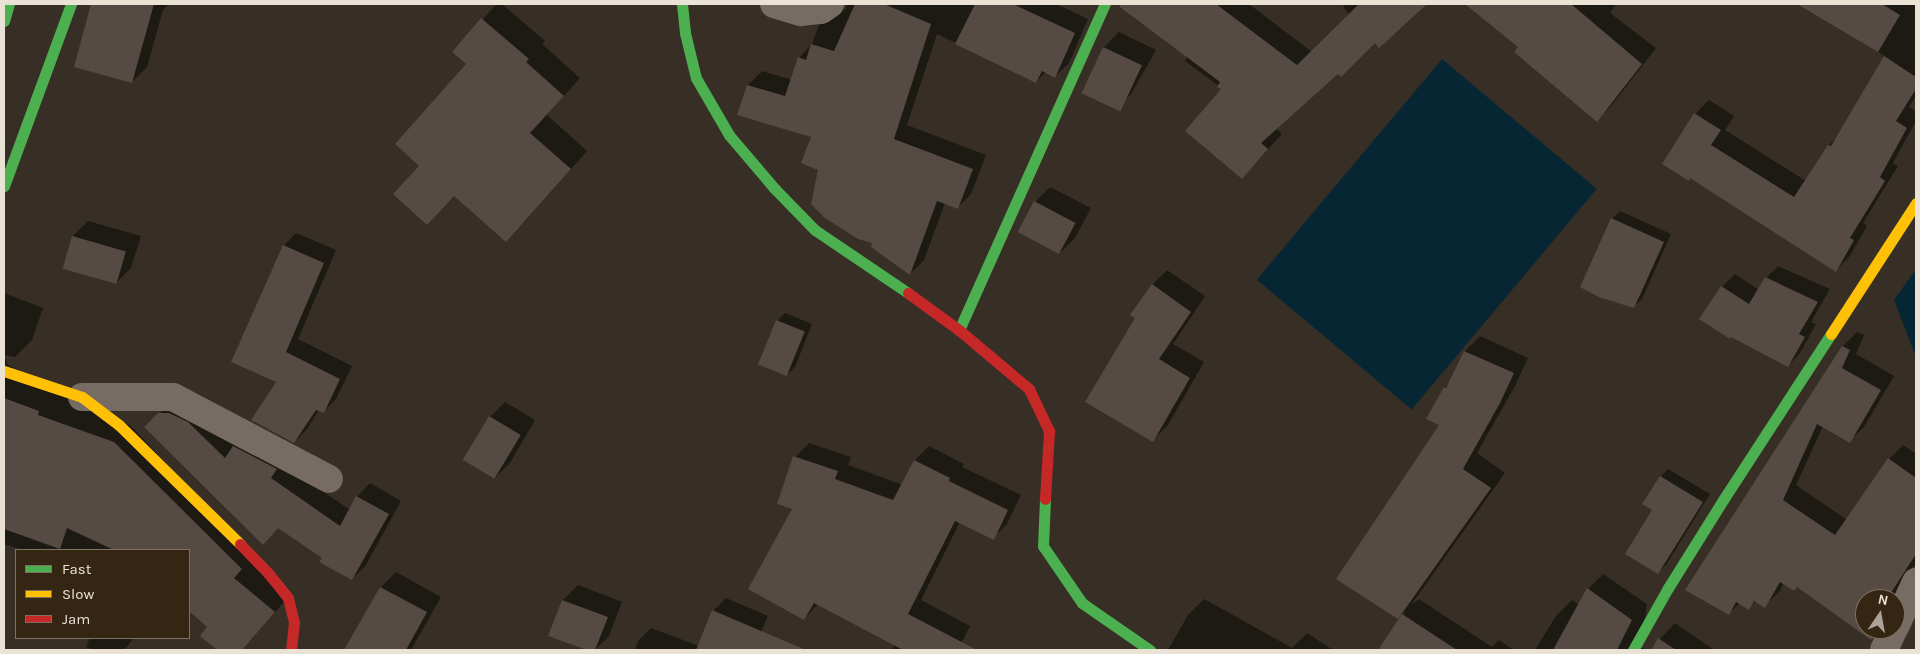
<!DOCTYPE html>
<style>
body{margin:0}
#map{position:relative;width:1920px;height:654px;overflow:hidden;background:#372f25;font-family:Karla,sans-serif}
div>[style]{position:absolute}
.water>*{inset:0;background:#062633;transform-origin:0 0}
.shadow>*{inset:0;background:#0007}
.building>*{inset:0;background:#564a45;transform-origin:0 0}
.street>*{height:28px;margin:-14px;padding:0 14px;transform-origin:14px;border-radius:14px;background:#776c64}
.fast>*{height:11px;margin:-5.5px;padding:0 5.5px;transform-origin:5.5px;border-radius:5.5px;background:#4caf50}
.slow>*{height:11px;margin:-5.5px;padding:0 5.5px;transform-origin:5.5px;border-radius:5.5px;background:#ffc107}
.jam>*{height:11px;margin:-5.5px;padding:0 5.5px;transform-origin:5.5px;border-radius:5.5px;background:#c62828}
span{translate:-50% -50%;white-space:nowrap;text-align:center;line-height:1.15;-webkit-text-stroke:4px #352613;paint-order:stroke}
.frame{position:absolute;inset:0;border:5px solid #ebe2d6;pointer-events:none}
.legend{position:absolute;left:15px;top:549px;width:175px;height:90px;box-sizing:border-box;background:#352613;border:1px solid #7e7161;margin:0;padding:6px 9px;list-style:none;font-size:15px;color:#ebe2d6}
.legend li{display:flex;align-items:center;gap:10px;height:25px}
.legend b{width:25px;border:1px solid #7e7161}
.north{position:absolute;left:1855px;top:589px;width:50px;height:50px;box-sizing:border-box;background:#352613;border:1px solid #7e7161;border-radius:50%;rotate:12deg;font-size:14px;font-weight:700;line-height:20px;text-align:center;color:#ebe2d6}
.north::after{content:'';display:block;margin:auto;width:18px;height:22px;background:#aca398;clip-path:polygon(50% 0,100% 100%,50% 72%,0 100%)}
</style>
<div id="map">
<div class="water">
<div style="left:1442px;top:59px;width:202px;height:288px;rotate:40deg"></div>
<div style="clip-path:polygon(1916px 269px,1916px 357px,1894px 300px)"></div>
</div>
<div class="shadow">
<div style="clip-path:polygon(94px 4px,169px 4px,163px 10px,147px 67px,132px 82px,76px 66px)"></div>
<div style="clip-path:polygon(497px 4px,502px 4px,545px 41px,542px 44px,580px 78px,547px 115px,587px 151px,523px 223px,421px 166px,467px 64px,453px 51px)"></div>
<div style="clip-path:polygon(847px 4px,1056px 4px,1088px 19px,1069px 63px,1054px 77px,1046px 72px,1036px 82px,937px 34px,907px 125px,986px 155px,971px 194px,957px 208px,945px 203px,924px 260px,910px 274px,874px 242px,819px 169px,813px 136px,748px 85px,762px 71px,792px 80px,799px 58px,812px 44px,818px 27px,833px 12px,846px 9px)"></div>
<div style="clip-path:polygon(1121px 4px,1249px 4px,1312px 52px,1350px 15px,1343px 7px,1346px 4px,1425px 4px,1379px 46px,1375px 41px,1275px 128px,1282px 134px,1242px 178px,1223px 89px,1185px 61px,1192px 48px)"></div>
<div style="clip-path:polygon(1467px 4px,1616px 4px,1610px 13px,1656px 48px,1612px 105px,1597px 120px,1520px 46px)"></div>
<div style="clip-path:polygon(1819px 4px,1911px 4px,1916px 6px,1916px 96px,1909px 107px,1916px 111px,1916px 121px,1893px 163px,1898px 166px,1863px 223px,1867px 226px,1850px 256px,1836px 270px,1691px 177px,1695px 114px,1709px 100px,1734px 116px,1725px 130px,1806px 181px,1829px 145px,1839px 135px,1885px 56px,1814px 12px)"></div>
<div style="clip-path:polygon(1119px 32px,1156px 50px,1131px 94px,1116px 109px,1084px 92px,1104px 47px)"></div>
<div style="clip-path:polygon(1050px 187px,1091px 208px,1075px 238px,1060px 253px,1035px 202px)"></div>
<div style="clip-path:polygon(1620px 211px,1671px 234px,1642px 299px,1634px 306px,1612px 219px)"></div>
<div style="clip-path:polygon(88px 221px,141px 236px,131px 268px,116px 283px,64px 268px,73px 236px)"></div>
<div style="clip-path:polygon(296px 233px,336px 250px,298px 339px,352px 366px,336px 399px,323px 412px,319px 410px,307px 429px,294px 442px,278px 381px,284px 245px)"></div>
<div style="clip-path:polygon(1778px 266px,1830px 289px,1811px 322px,1816px 324px,1800px 353px,1788px 366px,1701px 318px,1722px 287px,1735px 274px,1759px 290px,1766px 278px)"></div>
<div style="clip-path:polygon(1167px 270px,1205px 296px,1173px 344px,1204px 362px,1168px 425px,1153px 440px,1136px 317px,1152px 285px)"></div>
<div style="clip-path:polygon(4px 293px,43px 308px,32px 340px,15px 357px,4px 355px,8px 365px,131px 426px,290px 595px,242px 650px,219px 650px,202px 635px,209px 627px,189px 610px,189px 550px,22px 550px,4px 544px)"></div>
<div style="clip-path:polygon(785px 313px,812px 324px,795px 367px,787px 375px,777px 321px)"></div>
<div style="clip-path:polygon(1857px 332px,1864px 335px,1856px 354px,1894px 376px,1864px 427px,1849px 441px,1823px 426px,1796px 485px,1847px 520px,1889px 459px,1903px 445px,1916px 454px,1916px 566px,1913px 566px,1895px 603px,1895px 599px,1865px 599px,1865px 629px,1880px 629px,1871px 638px,1797px 586px,1784px 583px,1779px 592px,1764px 606px,1756px 601px,1748px 608px,1740px 603px,1728px 614px,1687px 589px,1843px 346px)"></div>
<div style="clip-path:polygon(1480px 336px,1528px 358px,1515px 386px,1477px 453px,1505px 473px,1411px 605px,1419px 599px,1492px 647px,1499px 640px,1514px 650px,1380px 650px,1406px 611px,1398px 617px,1441px 425px,1445px 387px,1451px 381px,1465px 351px)"></div>
<div style="clip-path:polygon(173px 400px,283px 464px,350px 510px,357px 497px,370px 483px,401px 501px,366px 565px,352px 579px,146px 427px)"></div>
<div style="clip-path:polygon(505px 402px,535px 420px,510px 463px,495px 478px,490px 417px)"></div>
<div style="clip-path:polygon(809px 443px,851px 457px,848px 465px,903px 485px,915px 460px,929px 446px,964px 464px,962px 467px,1021px 495px,1007px 524px,993px 538px,960px 522px,921px 600px,970px 626px,958px 650px,892px 650px,895px 645px,818px 604px,804px 619px,794px 509px,795px 457px)"></div>
<div style="clip-path:polygon(1668px 469px,1710px 494px,1666px 565px,1658px 572px,1654px 510px,1644px 504px,1661px 476px)"></div>
<div style="clip-path:polygon(396px 572px,441px 597px,411px 650px,350px 650px,353px 646px,349px 644px,381px 587px)"></div>
<div style="clip-path:polygon(1603px 574px,1647px 604px,1641px 648px,1649px 650px,1535px 650px,1556px 616px,1572px 600px,1579px 605px,1588px 589px)"></div>
<div style="clip-path:polygon(578px 585px,622px 602px,609px 636px,595px 650px,550px 635px,563px 600px)"></div>
<div style="clip-path:polygon(726px 598px,768px 616px,753px 650px,635px 650px,638px 641px,651px 628px,699px 646px,713px 611px)"></div>
<div style="clip-path:polygon(1204px 599px,1292px 648px,1307px 633px,1333px 650px,1168px 650px,1188px 615px)"></div>
<div style="clip-path:polygon(1675px 623px,1714px 650px,1650px 650px)"></div>
<div style="clip-path:polygon(90px 638px,134px 638px,124px 650px,93px 650px,86px 647px)"></div>
</div>
<div class="building">
<div style="clip-path:polygon(91px 4px,154px 4px,132px 83px,74px 67px)"></div>
<div style="clip-path:polygon(855px 4px,884px 4px,931px 24px,894px 139px,973px 169px,958px 209px,937px 201px,910px 275px,871px 247px,872px 243px,858px 239px,825px 218px,811px 204px,818px 170px,801px 163px,811px 137px,737px 115px,747px 85px,785px 96px,798px 57px,806px 60px,811px 44px,834px 51px)"></div>
<div style="clip-path:polygon(975px 4px,1013px 4px,1075px 33px,1055px 78px,1042px 71px,1036px 83px,955px 44px)"></div>
<div style="clip-path:polygon(1120px 4px,1216px 4px,1297px 65px,1359px 4px,1427px 4px,1379px 48px,1375px 43px,1341px 77px,1338px 74px,1261px 143px,1268px 149px,1242px 179px,1185px 131px,1221px 89px,1217px 87px,1220px 82px,1120px 7px)"></div>
<div style="clip-path:polygon(1465px 4px,1571px 4px,1642px 64px,1597px 122px,1514px 52px,1518px 47px)"></div>
<div style="clip-path:polygon(1797px 4px,1882px 4px,1900px 15px,1878px 52px)"></div>
<div style="clip-path:polygon(481px 18px,529px 59px,526px 62px,564px 96px,530px 133px,571px 169px,506px 242px,454px 196px,427px 225px,393px 194px,419px 166px,395px 144px,466px 64px,452px 52px)"></div>
<div style="left:1103px;top:47px;width:43px;height:51px;rotate:25deg"></div>
<div style="clip-path:polygon(1884px 56px,1916px 77px,1916px 89px,1896px 121px,1907px 128px,1880px 177px,1885px 181px,1850px 238px,1854px 240px,1836px 272px,1690px 178px,1689px 181px,1662px 164px,1694px 113px,1721px 130px,1711px 145px,1794px 197px,1828px 145px,1831px 146px)"></div>
<div style="left:1034px;top:201px;width:47px;height:35px;rotate:28deg"></div>
<div style="clip-path:polygon(1611px 218px,1664px 242px,1634px 308px,1599px 297px,1580px 287px)"></div>
<div style="left:72px;top:236px;width:56px;height:34px;rotate:16deg"></div>
<div style="clip-path:polygon(283px 245px,324px 263px,286px 352px,340px 379px,324px 413px,316px 410px,294px 443px,251px 420px,276px 382px,231px 362px)"></div>
<div style="clip-path:polygon(1765px 277px,1818px 302px,1799px 334px,1805px 337px,1788px 367px,1731px 337px,1730px 339px,1699px 319px,1721px 286px,1749px 304px)"></div>
<div style="clip-path:polygon(1152px 284px,1191px 312px,1159px 359px,1190px 378px,1153px 442px,1085px 402px,1135px 318px,1130px 315px)"></div>
<div style="left:776px;top:320px;width:31px;height:48px;rotate:22deg"></div>
<div style="clip-path:polygon(1842px 346px,1850px 350px,1842px 368px,1881px 390px,1850px 443px,1817px 424px,1783px 500px,1835px 535px,1888px 458px,1916px 478px,1916px 554px,1889px 596px,1891px 599px,1865px 599px,1865px 629px,1877px 629px,1871px 640px,1797px 587px,1794px 591px,1780px 582px,1765px 608px,1754px 601px,1749px 610px,1736px 602px,1729px 615px,1685px 590px)"></div>
<div style="clip-path:polygon(1464px 351px,1514px 373px,1500px 403px,1463px 469px,1491px 488px,1398px 619px,1336px 579px,1439px 425px,1426px 419px,1444px 387px,1446px 388px)"></div>
<div style="clip-path:polygon(4px 398px,39px 411px,38px 415px,114px 442px,242px 569px,234px 578px,275px 612px,242px 650px,217px 650px,200px 636px,207px 627px,189px 611px,189px 550px,114px 550px,67px 528px,60px 549px,4px 529px)"></div>
<div style="clip-path:polygon(158px 413px,169px 413px,188px 422px,225px 458px,233px 446px,277px 469px,271px 478px,340px 526px,356px 496px,389px 514px,352px 580px,319px 562px,322px 558px,278px 528px,263px 545px,144px 427px)"></div>
<div style="left:489px;top:416px;width:37px;height:51px;rotate:31deg"></div>
<div style="clip-path:polygon(793px 456px,838px 471px,835px 479px,893px 500px,914px 460px,950px 478px,949px 481px,1008px 510px,994px 540px,955px 521px,908px 614px,977px 650px,903px 650px,814px 603px,804px 620px,748px 589px,792px 509px,777px 504px)"></div>
<div style="clip-path:polygon(1660px 476px,1703px 502px,1658px 574px,1625px 554px,1652px 510px,1642px 504px)"></div>
<div style="clip-path:polygon(380px 587px,427px 612px,406px 650px,344px 650px)"></div>
<div style="clip-path:polygon(1587px 588px,1632px 620px,1617px 650px,1553px 650px)"></div>
<div style="clip-path:polygon(562px 600px,608px 617px,595px 650px,587px 650px,548px 636px)"></div>
<div style="clip-path:polygon(712px 610px,806px 650px,696px 650px)"></div>
<div style="clip-path:polygon(1402px 614px,1457px 650px,1378px 650px)"></div>
<div style="clip-path:polygon(1658px 638px,1676px 650px,1651px 650px)"></div>
</div>
<div class="street">
<div style="left:774px;top:4px;width:28px;rotate:17deg"></div>
<div style="left:801px;top:12px;width:20px;rotate:-6deg"></div>
<div style="left:821px;top:10px;width:11px;rotate:-34deg"></div>
<div style="left:82px;top:397px;width:91px"></div>
<div style="left:173px;top:397px;width:176px;rotate:27.7deg"></div>
<div style="left:1895px;top:627px;width:50px;rotate:-65deg"></div>
<div style="left:1884px;top:650px;width:23px;rotate:-65deg"></div>
</div>
<div class="fast">
<div style="left:682px;top:4px;width:29px;rotate:84deg"></div>
<div style="left:685px;top:33px;width:46px;rotate:76.3deg"></div>
<div style="left:696px;top:78px;width:66px;rotate:59.9deg"></div>
<div style="left:729px;top:135px;width:71px;rotate:49.6deg"></div>
<div style="left:775px;top:189px;width:57px;rotate:45.7deg"></div>
<div style="left:815px;top:230px;width:112px;rotate:34.1deg"></div>
<div style="left:4px;top:21px;width:18px;rotate:-74deg"></div>
<div style="left:4px;top:186px;width:194px;rotate:-69.8deg"></div>
<div style="left:959px;top:330px;width:357px;rotate:-65.9deg"></div>
<div style="left:1045px;top:499px;width:47px;rotate:92.4deg"></div>
<div style="left:1043px;top:546px;width:69px;rotate:55.6deg"></div>
<div style="left:1082px;top:603px;width:83px;rotate:34.7deg"></div>
<div style="left:1633px;top:650px;width:71px;rotate:-60.6deg"></div>
<div style="left:1668px;top:588px;width:104px;rotate:-58deg"></div>
<div style="left:1723px;top:500px;width:198px;rotate:-57deg"></div>
</div>
<div class="slow">
<div style="left:1831px;top:334px;width:156px;rotate:-57deg"></div>
<div style="left:4px;top:371px;width:82px;rotate:18.4deg"></div>
<div style="left:82px;top:397px;width:46px;rotate:37.1deg"></div>
<div style="left:119px;top:425px;width:170px;rotate:44.5deg"></div>
</div>
<div class="jam">
<div style="left:908px;top:293px;width:63px;rotate:36deg"></div>
<div style="left:959px;top:330px;width:92px;rotate:40.1deg"></div>
<div style="left:1029px;top:389px;width:47px;rotate:64.5deg"></div>
<div style="left:1049px;top:431px;width:68px;rotate:93.4deg"></div>
<div style="left:240px;top:544px;width:40px;rotate:46deg"></div>
<div style="left:268px;top:573px;width:32px;rotate:51deg"></div>
<div style="left:288px;top:598px;width:25px;rotate:76deg"></div>
<div style="left:294px;top:622px;width:28px;rotate:96deg"></div>
</div>
<div class="frame"></div>
<ul class="legend">
<li><b style="height:6px;background:#4caf50"></b>Fast</li>
<li><b style="height:6px;background:#ffc107"></b>Slow</li>
<li><b style="height:6px;background:#c62828"></b>Jam</li>
</ul>
<div class="north">N</div>
</div>
